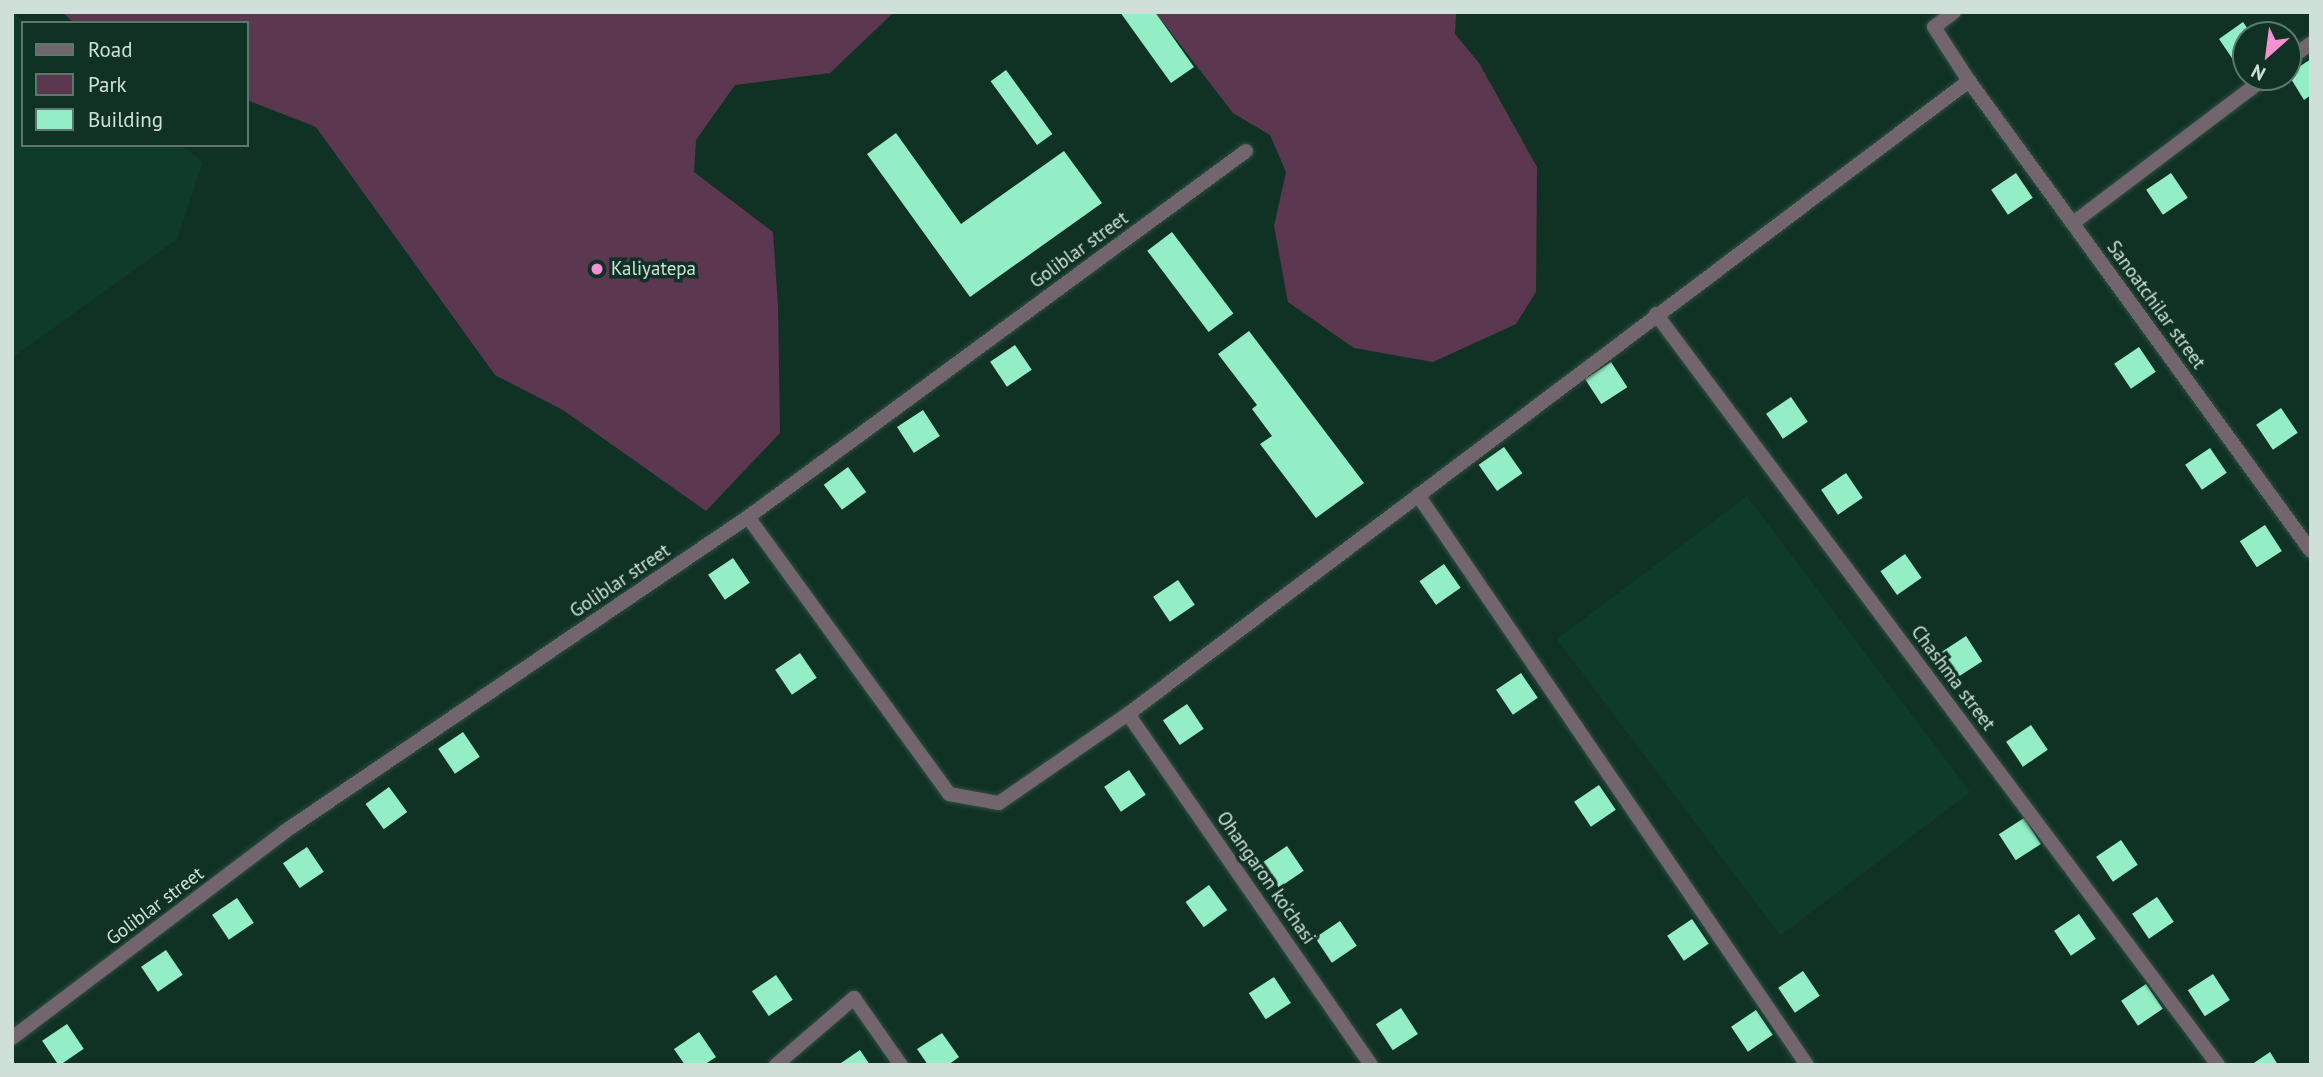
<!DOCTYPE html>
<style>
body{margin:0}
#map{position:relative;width:2323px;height:1077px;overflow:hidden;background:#103224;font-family:"PT Sans",sans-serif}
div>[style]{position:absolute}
.built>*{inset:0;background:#0f3b2a;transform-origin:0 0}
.green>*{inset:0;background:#5c3750}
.building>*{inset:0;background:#93eec5;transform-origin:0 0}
.roads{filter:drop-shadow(0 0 2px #2e4e41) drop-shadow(0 0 2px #2e4e41)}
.lane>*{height:14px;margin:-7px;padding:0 7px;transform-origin:7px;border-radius:7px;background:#72656d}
.street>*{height:14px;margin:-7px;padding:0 7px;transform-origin:7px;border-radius:7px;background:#72656d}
.dots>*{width:19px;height:19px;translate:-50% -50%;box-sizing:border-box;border:4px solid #103224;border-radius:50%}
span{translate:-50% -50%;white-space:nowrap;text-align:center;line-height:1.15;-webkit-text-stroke:7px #103224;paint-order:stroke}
.street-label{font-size:19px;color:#cee0d7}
.poi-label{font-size:19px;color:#cee0d7}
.left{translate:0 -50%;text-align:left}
.frame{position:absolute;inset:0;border:14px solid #cee0d7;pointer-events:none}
.legend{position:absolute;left:21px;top:21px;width:228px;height:126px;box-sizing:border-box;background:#103224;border:2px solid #5c786c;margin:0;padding:9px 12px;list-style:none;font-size:21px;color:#cee0d7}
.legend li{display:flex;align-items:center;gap:14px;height:35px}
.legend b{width:35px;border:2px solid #5c786c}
.north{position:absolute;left:2232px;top:21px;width:70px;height:70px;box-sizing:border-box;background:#103224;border:2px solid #5c786c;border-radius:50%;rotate:208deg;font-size:19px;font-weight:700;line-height:28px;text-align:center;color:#cee0d7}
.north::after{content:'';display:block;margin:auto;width:24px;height:32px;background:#f491d4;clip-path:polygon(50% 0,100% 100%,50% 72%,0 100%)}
</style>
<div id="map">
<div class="built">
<div style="clip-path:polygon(12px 12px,26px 23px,23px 145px,181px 145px,203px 162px,177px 239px,12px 358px)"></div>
<div style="left:1747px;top:496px;width:371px;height:238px;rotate:53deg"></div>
</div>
<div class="green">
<div style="clip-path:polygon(62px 12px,894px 12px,830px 73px,735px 85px,696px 140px,694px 172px,773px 232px,778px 306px,780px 433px,706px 511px,563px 410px,495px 375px,316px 127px,247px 100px,247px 23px,74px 23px)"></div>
<div style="clip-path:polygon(1155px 12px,1456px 12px,1455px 34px,1479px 63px,1537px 167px,1536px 292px,1516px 324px,1433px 362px,1354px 348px,1288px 302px,1274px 226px,1286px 172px,1270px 135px,1233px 113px)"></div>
</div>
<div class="building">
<div style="clip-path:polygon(1120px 12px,1155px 12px,1194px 67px,1171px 83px)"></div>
<div style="clip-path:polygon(2243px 22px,2252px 35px,2246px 35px,2246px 57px,2236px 64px,2219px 39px)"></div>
<div style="clip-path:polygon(2311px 59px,2311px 95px,2304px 100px,2288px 74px)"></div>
<div style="left:1006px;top:70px;width:79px;height:19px;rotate:54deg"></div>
<div style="clip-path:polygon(896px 133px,961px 224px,1064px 151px,1102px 203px,970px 297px,867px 154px)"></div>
<div style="left:2016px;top:173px;width:30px;height:30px;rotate:56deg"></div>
<div style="left:2171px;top:173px;width:30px;height:30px;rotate:56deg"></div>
<div style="left:1172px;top:232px;width:102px;height:31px;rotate:53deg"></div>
<div style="clip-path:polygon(1249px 331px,1364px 483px,1316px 518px,1260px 444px,1272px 436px,1252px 409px,1257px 405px,1218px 354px)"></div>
<div style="left:1015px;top:345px;width:30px;height:30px;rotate:56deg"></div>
<div style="left:2139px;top:347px;width:30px;height:30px;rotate:56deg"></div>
<div style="left:1611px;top:362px;width:30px;height:31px;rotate:57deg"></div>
<div style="left:1791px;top:397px;width:30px;height:30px;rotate:56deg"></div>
<div style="left:2281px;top:408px;width:30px;height:30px;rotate:56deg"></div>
<div style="left:923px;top:410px;width:31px;height:31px;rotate:57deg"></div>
<div style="left:1504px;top:447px;width:32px;height:31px;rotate:55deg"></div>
<div style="left:2210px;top:448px;width:30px;height:30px;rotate:56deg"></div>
<div style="left:848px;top:467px;width:31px;height:30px;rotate:54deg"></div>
<div style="left:1846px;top:473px;width:30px;height:30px;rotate:56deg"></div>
<div style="left:2265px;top:525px;width:31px;height:30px;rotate:57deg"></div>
<div style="left:1905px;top:554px;width:29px;height:30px;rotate:55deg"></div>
<div style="left:733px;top:558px;width:30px;height:30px;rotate:56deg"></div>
<div style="left:1444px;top:564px;width:29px;height:30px;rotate:55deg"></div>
<div style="left:1178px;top:580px;width:30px;height:30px;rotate:56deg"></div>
<div style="left:1966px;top:636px;width:30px;height:31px;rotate:57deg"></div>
<div style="left:800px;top:653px;width:30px;height:30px;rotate:56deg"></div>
<div style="left:1521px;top:673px;width:30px;height:30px;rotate:56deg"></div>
<div style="left:1187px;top:704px;width:30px;height:29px;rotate:56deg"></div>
<div style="left:2031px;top:725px;width:30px;height:30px;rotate:56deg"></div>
<div style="left:463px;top:732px;width:30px;height:30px;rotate:56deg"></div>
<div style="left:1129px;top:770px;width:30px;height:30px;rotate:56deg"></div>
<div style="left:1599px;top:785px;width:30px;height:30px;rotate:56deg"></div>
<div style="left:389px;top:787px;width:31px;height:29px;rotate:54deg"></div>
<div style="left:2024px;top:818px;width:31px;height:30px;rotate:57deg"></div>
<div style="left:2121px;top:840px;width:30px;height:30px;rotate:56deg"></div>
<div style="left:1287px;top:846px;width:30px;height:30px;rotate:56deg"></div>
<div style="left:307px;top:847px;width:30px;height:29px;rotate:56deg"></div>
<div style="left:1209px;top:885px;width:31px;height:29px;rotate:54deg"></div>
<div style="left:2157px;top:897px;width:30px;height:30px;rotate:56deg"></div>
<div style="left:237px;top:898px;width:30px;height:30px;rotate:56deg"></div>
<div style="left:2079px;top:914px;width:30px;height:30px;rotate:56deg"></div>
<div style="left:1692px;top:919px;width:30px;height:30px;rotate:56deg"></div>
<div style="left:1340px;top:921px;width:30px;height:30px;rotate:56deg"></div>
<div style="left:166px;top:950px;width:30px;height:30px;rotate:56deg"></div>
<div style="left:1803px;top:971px;width:30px;height:30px;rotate:56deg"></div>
<div style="left:2213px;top:974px;width:31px;height:30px;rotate:57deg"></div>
<div style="left:776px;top:975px;width:30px;height:29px;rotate:56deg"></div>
<div style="left:1274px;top:977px;width:31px;height:30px;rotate:57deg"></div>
<div style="left:2146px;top:984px;width:30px;height:30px;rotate:56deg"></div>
<div style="left:1401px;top:1008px;width:31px;height:30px;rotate:57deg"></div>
<div style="left:1756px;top:1010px;width:30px;height:30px;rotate:56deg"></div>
<div style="left:67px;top:1024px;width:30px;height:30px;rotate:56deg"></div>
<div style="clip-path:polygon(699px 1032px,716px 1057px,704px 1065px,685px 1065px,674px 1049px)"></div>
<div style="clip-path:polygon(942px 1033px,959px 1057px,948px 1065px,928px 1065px,917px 1049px)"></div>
<div style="clip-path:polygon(860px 1050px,870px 1065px,838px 1065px)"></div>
<div style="clip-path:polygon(2270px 1052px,2278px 1065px,2251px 1065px)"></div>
</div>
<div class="roads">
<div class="lane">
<div style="left:1954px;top:12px;width:25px;rotate:143deg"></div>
<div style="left:1934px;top:27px;width:64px;rotate:57.1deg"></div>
</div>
<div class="street">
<div style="left:2288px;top:60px;width:29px;rotate:-36deg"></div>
<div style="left:2073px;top:223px;width:242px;rotate:-37.1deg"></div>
<div style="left:1656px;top:314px;width:938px;rotate:53.19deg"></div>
<div style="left:1418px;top:495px;width:690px;rotate:55.69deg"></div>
<div style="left:748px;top:517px;width:342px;rotate:54deg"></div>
<div style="left:949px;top:794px;width:51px;rotate:10.2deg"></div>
<div style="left:999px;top:803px;width:157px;rotate:-34.6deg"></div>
<div style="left:1128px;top:714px;width:1053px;rotate:-36.97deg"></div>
<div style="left:1969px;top:81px;width:581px;rotate:53.96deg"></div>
<div style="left:1128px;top:714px;width:427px;rotate:55.3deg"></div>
<div style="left:12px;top:1038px;width:341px;rotate:-37.1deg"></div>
<div style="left:284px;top:832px;width:561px;rotate:-34.17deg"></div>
<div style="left:748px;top:517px;width:618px;rotate:-36.31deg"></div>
<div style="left:776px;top:1065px;width:103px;rotate:-40.7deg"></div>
<div style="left:854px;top:998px;width:82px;rotate:55deg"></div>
</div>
</div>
<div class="dots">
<div style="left:597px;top:269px;background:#f491d4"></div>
</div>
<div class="street-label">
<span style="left:1079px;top:250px;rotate:-36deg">Goliblar street</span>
<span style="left:2156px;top:305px;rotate:54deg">Sanoatchilar street</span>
<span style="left:620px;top:581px;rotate:-34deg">Goliblar street</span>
<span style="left:1953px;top:678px;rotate:53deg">Chashma street</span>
<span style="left:1266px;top:878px;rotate:55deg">Ohangaron ko'chasi</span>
<span style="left:155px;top:906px;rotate:-37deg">Goliblar street</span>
</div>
<div class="poi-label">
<span class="left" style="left:611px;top:269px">Kaliyatepa</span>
</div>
<div class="frame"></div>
<ul class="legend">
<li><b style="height:9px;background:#72656d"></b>Road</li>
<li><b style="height:19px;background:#5c3750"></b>Park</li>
<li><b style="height:19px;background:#93eec5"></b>Building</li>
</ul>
<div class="north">N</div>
</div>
